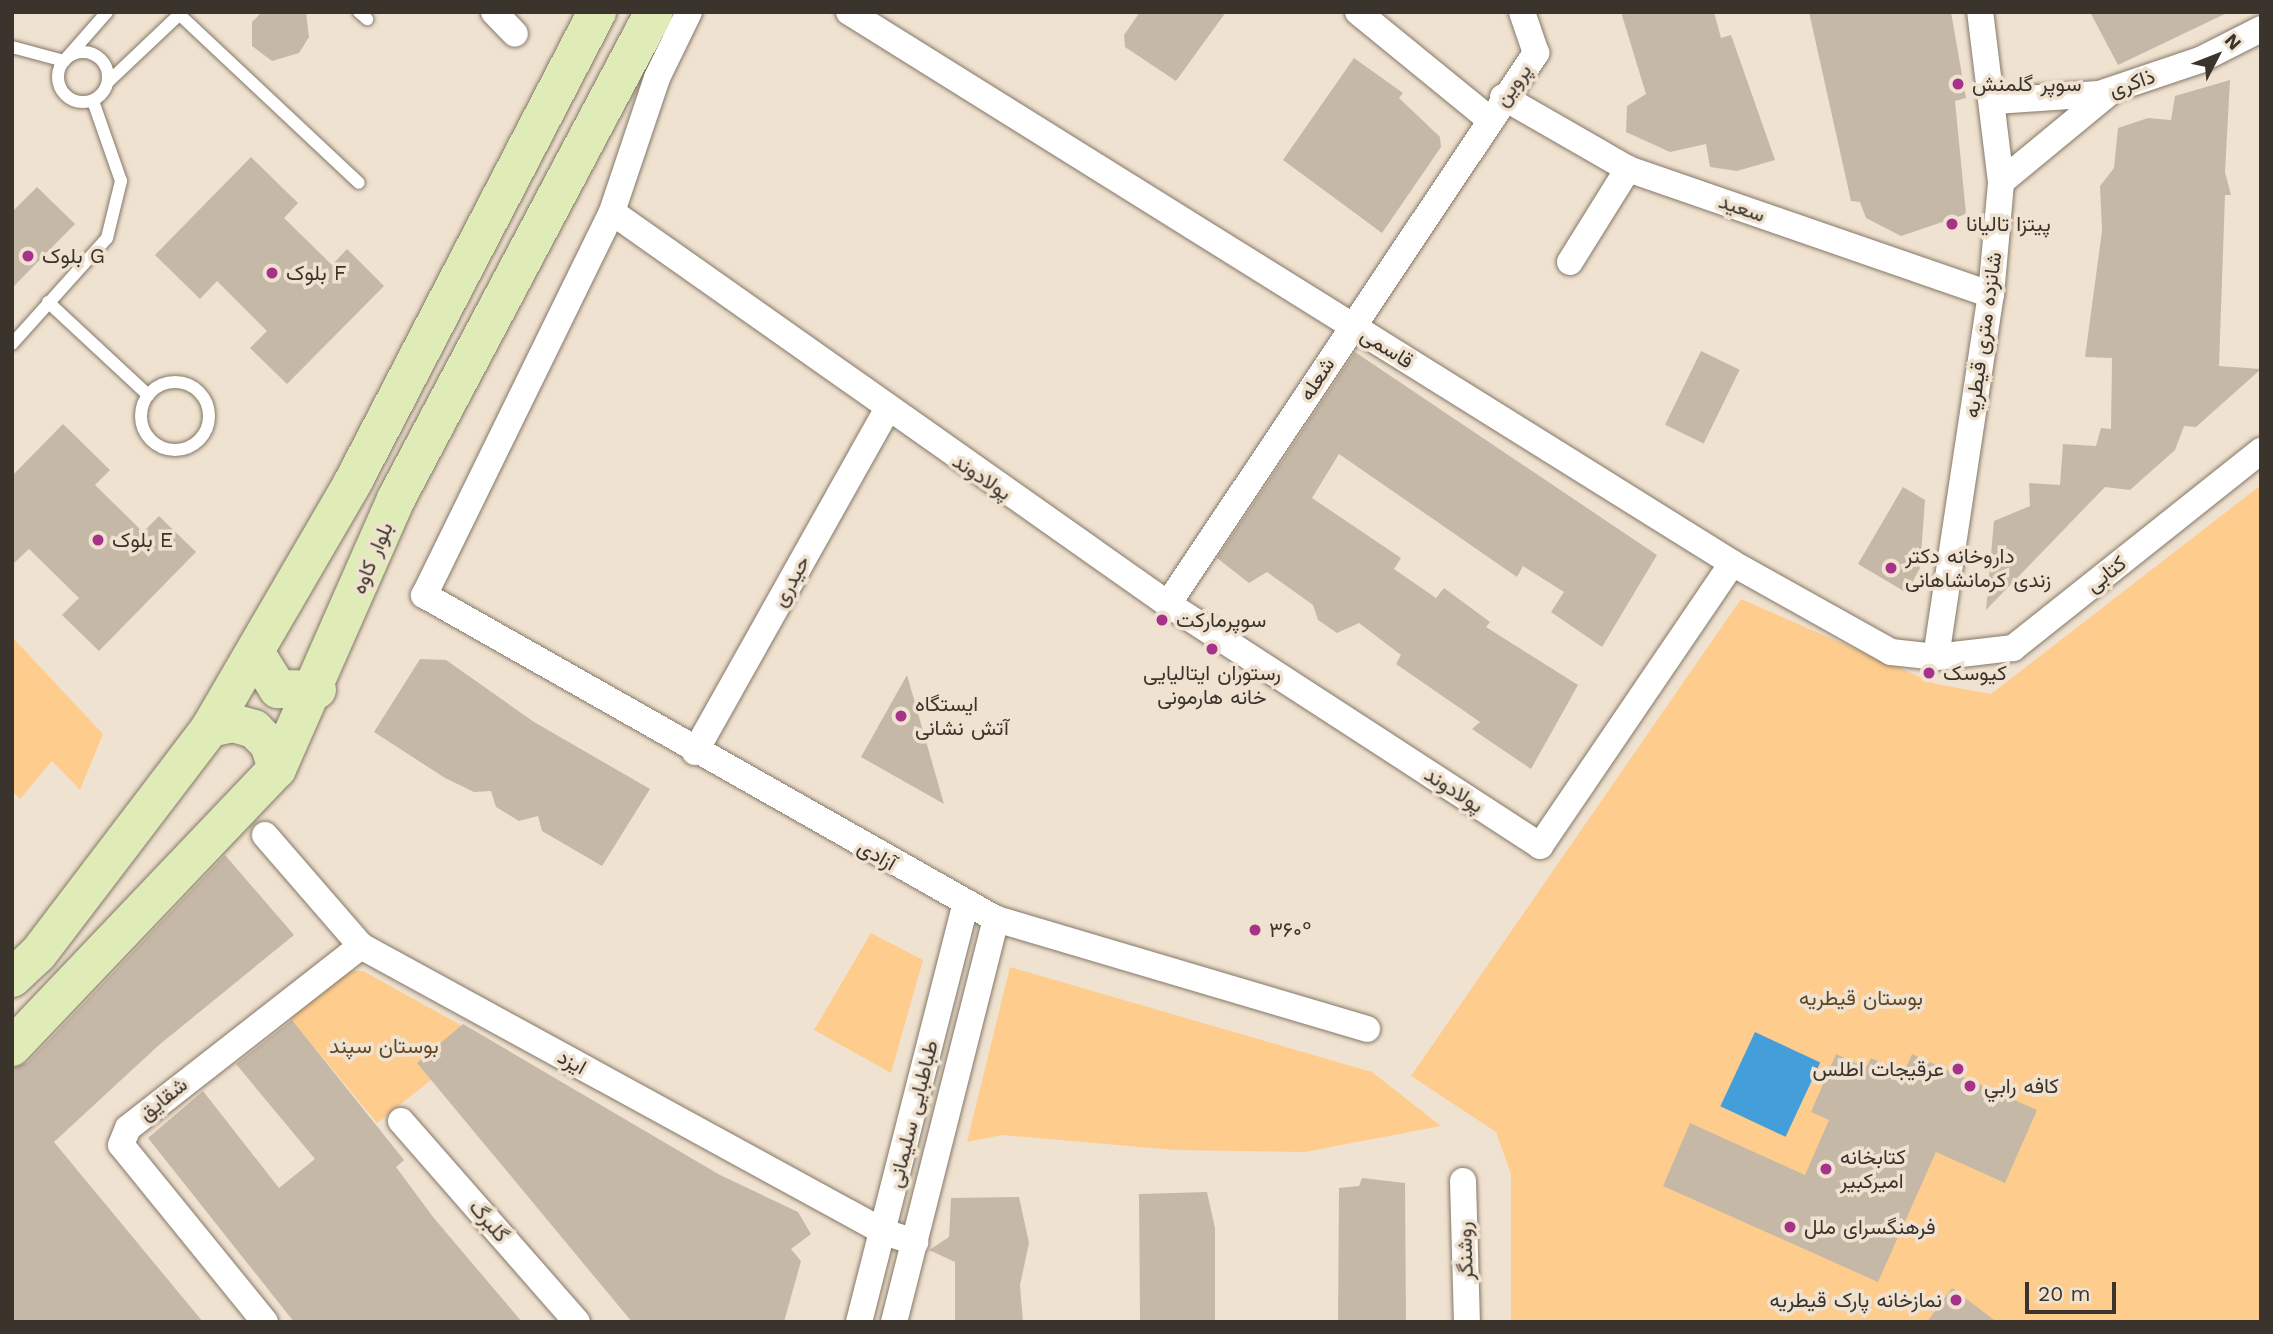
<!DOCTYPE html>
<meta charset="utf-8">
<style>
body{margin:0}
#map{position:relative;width:2273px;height:1334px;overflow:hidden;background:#f0e2d0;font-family:"Work Sans",Vazirmatn,sans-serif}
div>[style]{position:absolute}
.green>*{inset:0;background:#fecd8e}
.water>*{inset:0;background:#449eda;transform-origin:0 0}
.building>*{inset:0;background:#c6b8a7;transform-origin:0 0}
.roads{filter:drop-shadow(0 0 2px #847868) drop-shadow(0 0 2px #847868)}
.service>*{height:12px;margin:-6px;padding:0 6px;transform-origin:6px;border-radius:6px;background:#fff}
.service>.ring{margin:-6px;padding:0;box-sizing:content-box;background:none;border:12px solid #fff;border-radius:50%}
.minor>*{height:26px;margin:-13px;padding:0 13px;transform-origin:13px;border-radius:13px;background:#fff}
.primary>*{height:38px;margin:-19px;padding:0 19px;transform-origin:19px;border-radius:19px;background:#dfecb8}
.dots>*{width:19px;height:19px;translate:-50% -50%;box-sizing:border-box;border:4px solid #f0e2d0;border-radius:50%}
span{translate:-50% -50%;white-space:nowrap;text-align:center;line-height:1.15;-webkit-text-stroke:7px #f0e2d0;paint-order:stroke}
.street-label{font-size:21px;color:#3a342d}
.poi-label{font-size:21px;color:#3a342d}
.left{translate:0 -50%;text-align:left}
.right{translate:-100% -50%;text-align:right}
.park-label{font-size:21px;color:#614825}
.frame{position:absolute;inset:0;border:14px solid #3a342d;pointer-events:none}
.north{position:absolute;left:2182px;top:21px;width:70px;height:70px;-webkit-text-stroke:5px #f0e2d0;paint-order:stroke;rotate:48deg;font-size:19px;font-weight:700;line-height:28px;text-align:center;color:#3a342d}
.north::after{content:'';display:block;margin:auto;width:24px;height:32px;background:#3a342d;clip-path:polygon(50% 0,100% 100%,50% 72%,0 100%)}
.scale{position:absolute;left:2025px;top:1282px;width:91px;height:32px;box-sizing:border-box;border:4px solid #3a342d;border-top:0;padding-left:9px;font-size:21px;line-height:24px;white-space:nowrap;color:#3a342d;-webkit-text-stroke:5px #f0e2d0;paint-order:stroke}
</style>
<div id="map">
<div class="green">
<div style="clip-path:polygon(2261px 485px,2261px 1322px,1511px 1322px,1511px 1174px,1496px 1132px,1411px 1076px,1741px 599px,1936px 684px,1991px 694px)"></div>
<div style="clip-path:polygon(12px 637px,103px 734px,80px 790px,52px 761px,20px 799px,12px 791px)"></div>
<div style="clip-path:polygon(871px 933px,923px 960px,891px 1073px,814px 1030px)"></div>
<div style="clip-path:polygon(1010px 967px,1372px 1072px,1441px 1126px,1305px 1152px,1175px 1150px,1002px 1135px,967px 1142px)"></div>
<div style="clip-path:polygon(344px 970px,363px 971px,484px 1038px,377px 1123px,289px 1017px)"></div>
</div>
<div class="water">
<div style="left:1755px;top:1032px;width:72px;height:82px;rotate:25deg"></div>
</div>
<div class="building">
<div style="clip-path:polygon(262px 12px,306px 12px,309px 37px,299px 53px,272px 61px,252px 46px,252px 22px)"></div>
<div style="clip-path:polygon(1140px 12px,1226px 12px,1176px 81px,1125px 47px,1124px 35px)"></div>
<div style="clip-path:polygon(1621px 12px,1714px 12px,1721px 38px,1731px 35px,1775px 160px,1737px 171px,1710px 167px,1706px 144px,1670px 152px,1626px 132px,1627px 106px,1646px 94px)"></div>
<div style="clip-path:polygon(1809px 12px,1951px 12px,1966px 98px,1955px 101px,1966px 214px,1901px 236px,1866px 218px,1860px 202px,1851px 201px)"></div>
<div style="clip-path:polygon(2090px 12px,2229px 12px,2118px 65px)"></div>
<div style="clip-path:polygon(1354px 58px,1403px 93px,1399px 98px,1440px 137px,1441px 147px,1382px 233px,1283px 160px)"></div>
<div style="clip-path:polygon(2230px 80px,2225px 172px,2231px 195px,2225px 195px,2219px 366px,2261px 369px,2196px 427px,2184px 426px,2175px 450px,2130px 490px,2105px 487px,1986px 610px,1994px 521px,2030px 506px,2029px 483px,2060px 485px,2063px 444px,2096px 446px,2101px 428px,2111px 429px,2112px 358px,2085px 357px,2102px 231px,2100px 186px,2114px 168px,2118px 128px,2148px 118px,2171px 120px,2175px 96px)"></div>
<div style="clip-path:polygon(251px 157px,298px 203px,284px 218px,332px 265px,347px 249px,384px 286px,287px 384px,250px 348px,267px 331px,217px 281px,200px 299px,155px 255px)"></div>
<div style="clip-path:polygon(37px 187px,75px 224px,12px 288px,12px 212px)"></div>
<div style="left:1701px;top:351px;width:43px;height:82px;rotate:26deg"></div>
<div style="clip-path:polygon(1355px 352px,1657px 555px,1602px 647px,1551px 612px,1564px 592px,1523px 566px,1517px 577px,1339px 454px,1312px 498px,1401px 558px,1394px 569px,1436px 598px,1444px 588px,1490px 622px,1486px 627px,1578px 685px,1531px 769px,1472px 729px,1480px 722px,1396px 664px,1401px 655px,1359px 623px,1337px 633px,1318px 620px,1313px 605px,1267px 572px,1249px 583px,1217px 558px)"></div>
<div style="clip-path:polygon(63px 424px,110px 470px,95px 485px,143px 532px,159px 516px,196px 552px,99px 651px,62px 615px,79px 598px,29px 549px,12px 565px,12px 476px)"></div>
<div style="clip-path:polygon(1903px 487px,1925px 500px,1920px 568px,1907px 593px,1858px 564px)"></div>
<div style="clip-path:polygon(420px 659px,446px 660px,534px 722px,650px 789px,602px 866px,542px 831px,538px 816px,519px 821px,496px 807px,491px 791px,474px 792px,445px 778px,374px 732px)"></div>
<div style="clip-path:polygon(907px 675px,944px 804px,861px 757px)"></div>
<div style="clip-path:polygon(225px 855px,294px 935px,159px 1045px,54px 1142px,203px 1322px,12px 1322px,12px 1068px,28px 1062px)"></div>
<div style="clip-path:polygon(292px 1020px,404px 1160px,396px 1167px,433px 1217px,522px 1322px,294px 1322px,148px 1138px,203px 1091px,279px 1188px,315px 1159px,236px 1064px)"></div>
<div style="clip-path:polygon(463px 1024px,720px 1175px,798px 1212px,811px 1234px,791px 1249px,801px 1261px,784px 1322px,632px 1322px,417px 1063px)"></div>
<div style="clip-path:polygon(1836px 1054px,1866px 1068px,1871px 1058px,1904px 1073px,1912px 1054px,2037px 1110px,2005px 1183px,1936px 1152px,1878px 1282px,1663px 1186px,1690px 1123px,1805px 1175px,1829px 1120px,1811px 1112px)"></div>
<div style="clip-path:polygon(1362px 1178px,1405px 1183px,1406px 1322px,1338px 1322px,1339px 1188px,1359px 1186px)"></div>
<div style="clip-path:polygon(1207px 1192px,1215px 1228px,1215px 1322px,1140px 1322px,1139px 1194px)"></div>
<div style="clip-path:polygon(1019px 1197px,1029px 1243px,1020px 1285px,1023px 1322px,955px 1322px,955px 1262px,929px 1250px,949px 1237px,951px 1198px)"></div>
<div style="clip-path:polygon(1952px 1288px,1997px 1322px,1927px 1322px)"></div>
</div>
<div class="roads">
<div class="service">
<div style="left:359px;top:12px;width:11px;rotate:41deg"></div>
<div style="left:180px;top:15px;width:245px;rotate:43.2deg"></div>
<div style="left:12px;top:47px;width:54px;rotate:15.1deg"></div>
<div style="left:64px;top:61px;width:65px;rotate:-48.7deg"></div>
<div class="ring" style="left:58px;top:52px;width:38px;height:38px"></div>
<div style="left:108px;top:82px;width:102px;rotate:-43.4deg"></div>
<div style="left:48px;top:302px;width:137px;rotate:42.9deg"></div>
<div style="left:12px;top:344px;width:142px;rotate:-48.1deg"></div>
<div style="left:107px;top:238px;width:59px;rotate:-76.2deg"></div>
<div style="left:121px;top:181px;width:85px;rotate:-109.3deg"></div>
<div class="ring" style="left:141px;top:382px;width:56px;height:56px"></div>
</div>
<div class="minor">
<div style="left:494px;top:12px;width:30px;rotate:46deg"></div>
<div style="left:689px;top:12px;width:73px;rotate:115.9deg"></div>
<div style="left:657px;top:78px;width:141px;rotate:108.6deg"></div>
<div style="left:612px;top:212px;width:427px;rotate:116.1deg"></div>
<div style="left:424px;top:595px;width:657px;rotate:29.53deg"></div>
<div style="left:996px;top:919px;width:387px;rotate:16.5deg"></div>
<div style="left:849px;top:12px;width:1041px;rotate:31.96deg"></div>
<div style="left:1732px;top:563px;width:182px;rotate:29.2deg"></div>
<div style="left:1891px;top:652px;width:45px;rotate:6.3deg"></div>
<div style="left:1936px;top:657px;width:78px;rotate:-6.7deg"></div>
<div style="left:2013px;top:648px;width:317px;rotate:-38.5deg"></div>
<div style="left:1358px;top:12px;width:169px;rotate:39.2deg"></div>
<div style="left:1503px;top:97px;width:144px;rotate:29.9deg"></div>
<div style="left:1628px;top:169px;width:384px;rotate:19.1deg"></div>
<div style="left:1995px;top:101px;width:104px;rotate:-3.9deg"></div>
<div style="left:2099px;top:94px;width:107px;rotate:-18.6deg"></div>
<div style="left:2200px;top:60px;width:68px;rotate:-26.9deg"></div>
<div style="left:2001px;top:182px;width:141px;rotate:-39.5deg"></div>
<div style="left:612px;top:212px;width:680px;rotate:35.19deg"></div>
<div style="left:1168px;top:604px;width:444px;rotate:33deg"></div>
<div style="left:1540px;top:846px;width:342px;rotate:-55.8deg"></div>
<div style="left:1570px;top:262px;width:110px;rotate:-58.1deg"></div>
<div style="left:1168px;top:604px;width:663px;rotate:-56.26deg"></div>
<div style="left:1536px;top:53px;width:43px;rotate:-108.9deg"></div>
<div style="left:1936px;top:657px;width:366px;rotate:-81.4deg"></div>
<div style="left:1991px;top:295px;width:113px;rotate:-84.9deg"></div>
<div style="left:2001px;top:182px;width:171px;rotate:-97deg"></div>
<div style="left:695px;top:752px;width:391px;rotate:-60.7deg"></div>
<div style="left:265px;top:835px;width:147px;rotate:49.1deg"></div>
<div style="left:361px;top:946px;width:596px;rotate:28.67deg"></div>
<div style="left:884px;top:1232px;width:33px;rotate:18deg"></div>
<div style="left:401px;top:1121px;width:267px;rotate:48.8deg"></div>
<div style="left:1463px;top:1181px;width:141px;rotate:88.4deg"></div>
<div style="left:265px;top:1322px;width:228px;rotate:-129.1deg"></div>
<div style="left:121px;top:1145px;width:18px;rotate:-68deg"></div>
<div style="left:128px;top:1128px;width:296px;rotate:-38deg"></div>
<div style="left:859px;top:1322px;width:430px;rotate:-75.7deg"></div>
<div style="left:894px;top:1322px;width:416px;rotate:-75.8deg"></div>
</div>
<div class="primary">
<div style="left:255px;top:652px;width:44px;rotate:58.1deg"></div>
<div style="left:278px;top:689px;width:39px;rotate:1deg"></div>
<div style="left:210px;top:728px;width:24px;rotate:-12deg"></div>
<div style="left:233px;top:723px;width:22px;rotate:16deg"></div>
<div style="left:254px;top:729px;width:21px;rotate:45deg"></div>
<div style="left:269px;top:744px;width:26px;rotate:72deg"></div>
<div style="left:12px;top:978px;width:35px;rotate:-43deg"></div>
<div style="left:38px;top:954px;width:284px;rotate:-52.7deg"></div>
<div style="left:210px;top:728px;width:285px;rotate:-59.8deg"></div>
<div style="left:353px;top:482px;width:530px;rotate:-62.56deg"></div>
<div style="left:12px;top:1047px;width:384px;rotate:-46.4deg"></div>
<div style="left:277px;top:769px;width:295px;rotate:-66.2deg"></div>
<div style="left:396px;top:499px;width:551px;rotate:-62.09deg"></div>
</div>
</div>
<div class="dots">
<div style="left:1958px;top:84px;background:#a7328a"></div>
<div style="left:1952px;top:224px;background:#a7328a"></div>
<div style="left:28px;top:256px;background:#a7328a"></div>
<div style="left:272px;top:273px;background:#a7328a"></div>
<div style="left:98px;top:540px;background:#a7328a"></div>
<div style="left:1891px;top:568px;background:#a7328a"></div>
<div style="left:1162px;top:620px;background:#a7328a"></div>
<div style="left:1212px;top:649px;background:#a7328a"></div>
<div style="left:1929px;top:673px;background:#a7328a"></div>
<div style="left:901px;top:716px;background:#a7328a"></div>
<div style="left:1255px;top:930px;background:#a7328a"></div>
<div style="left:1958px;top:1069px;background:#a7328a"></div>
<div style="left:1970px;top:1086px;background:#a7328a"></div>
<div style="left:1826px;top:1169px;background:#a7328a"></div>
<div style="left:1790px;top:1227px;background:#a7328a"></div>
<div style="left:1956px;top:1300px;background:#a7328a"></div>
</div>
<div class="street-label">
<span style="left:2132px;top:83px;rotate:-19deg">ذاکری</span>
<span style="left:1513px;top:85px;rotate:-54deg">پروین</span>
<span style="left:1742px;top:208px;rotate:19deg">سعید</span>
<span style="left:1983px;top:335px;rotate:-82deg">شانزده متری قیطریه</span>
<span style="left:1387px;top:348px;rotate:32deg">قاسمی</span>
<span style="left:1317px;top:379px;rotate:-57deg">شعله</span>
<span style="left:982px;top:477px;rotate:34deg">پولادوند</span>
<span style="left:372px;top:558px;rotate:-67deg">بلوار کاوه</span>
<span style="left:2106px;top:574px;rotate:-38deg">کتابی</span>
<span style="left:791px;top:581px;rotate:-61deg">حیدری</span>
<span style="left:1454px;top:790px;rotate:33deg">پولادوند</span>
<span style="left:877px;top:855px;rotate:30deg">آزادی</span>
<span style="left:572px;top:1062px;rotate:29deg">ایزد</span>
<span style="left:163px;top:1099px;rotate:-39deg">شقایق</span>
<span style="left:913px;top:1114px;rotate:-76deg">طباطبایی سلیمانی</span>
<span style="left:489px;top:1221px;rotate:49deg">گلبرگ</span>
<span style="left:1465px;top:1251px;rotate:-92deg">روشنگر</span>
</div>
<div class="poi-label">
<span class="left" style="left:1972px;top:84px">سوپر گلمنش</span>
<span class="left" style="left:1966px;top:224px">پیتزا تالیانا</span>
<span class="left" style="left:42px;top:256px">بلوک G</span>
<span class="left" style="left:286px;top:273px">بلوک F</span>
<span class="left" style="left:112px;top:540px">بلوک E</span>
<span class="left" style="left:1905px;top:568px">داروخانه دکتر<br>زندی کرمانشاهانی</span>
<span class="left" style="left:1176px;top:620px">سوپرمارکت</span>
<span style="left:1212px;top:685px">رستوران ایتالیایی<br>خانه هارمونی</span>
<span class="left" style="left:1943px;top:673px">کیوسک</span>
<span class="left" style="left:915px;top:716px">ایستگاه<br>آتش نشانی</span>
<span class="left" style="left:1269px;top:930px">۳۶۰°</span>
<span class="right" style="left:1944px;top:1069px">عرقیجات اطلس</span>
<span class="left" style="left:1984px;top:1086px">كافه رابي</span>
<span class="left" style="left:1840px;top:1169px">کتابخانه<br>امیرکبیر</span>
<span class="left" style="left:1804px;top:1227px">فرهنگسرای ملل</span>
<span class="right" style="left:1942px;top:1300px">نمازخانه پارک قیطریه</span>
</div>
<div class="park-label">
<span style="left:1861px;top:998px">بوستان قیطریه</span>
<span style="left:384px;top:1046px">بوستان سپند</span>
</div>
<div class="frame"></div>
<div class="north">N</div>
<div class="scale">20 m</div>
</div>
